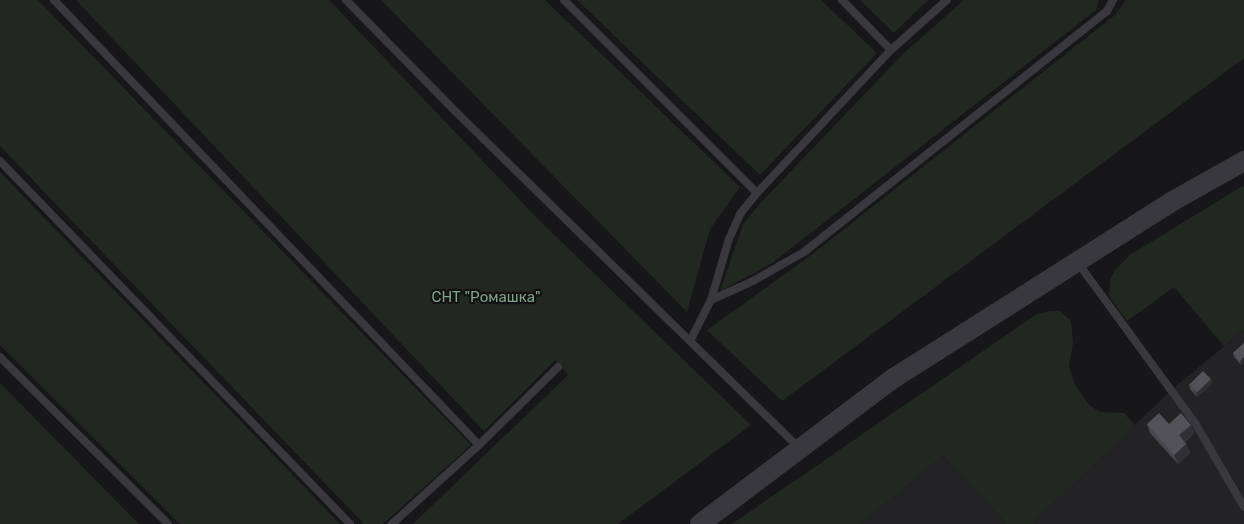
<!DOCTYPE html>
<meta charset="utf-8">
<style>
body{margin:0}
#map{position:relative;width:1244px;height:524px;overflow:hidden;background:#171618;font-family:Rubik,sans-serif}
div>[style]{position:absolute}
.built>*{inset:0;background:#232225}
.green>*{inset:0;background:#212822}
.service>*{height:8px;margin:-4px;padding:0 4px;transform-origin:4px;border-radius:4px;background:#38383d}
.tertiary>*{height:20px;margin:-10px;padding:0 10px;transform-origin:10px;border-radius:10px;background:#38383d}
.wall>*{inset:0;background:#48474d}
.shaded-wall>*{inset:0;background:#302f33}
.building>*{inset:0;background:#535258;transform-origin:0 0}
span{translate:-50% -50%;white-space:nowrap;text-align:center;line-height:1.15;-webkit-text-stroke:4.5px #121113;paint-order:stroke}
.park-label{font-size:15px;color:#81a188}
</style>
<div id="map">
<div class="built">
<div style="clip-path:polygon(1244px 330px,1244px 524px,1032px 524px,1171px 390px)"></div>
<div style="clip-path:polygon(943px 456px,1006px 524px,861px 524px)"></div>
</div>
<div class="green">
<div style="clip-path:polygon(0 0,38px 0,471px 445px,383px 524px,364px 524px,0 146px)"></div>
<div style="clip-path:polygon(76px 0,329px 0,540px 221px,751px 425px,618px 524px,413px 524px,568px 375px,555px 360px,484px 431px)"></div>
<div style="clip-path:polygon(381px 0,545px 0,740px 187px,710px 229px,687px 312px)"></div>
<div style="clip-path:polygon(577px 0,821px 0,877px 53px,760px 175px)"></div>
<div style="clip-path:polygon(860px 0,928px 0,894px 33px)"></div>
<div style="clip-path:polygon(964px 0,1099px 0,1096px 10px,771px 264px,720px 291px,743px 224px,763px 200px,905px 52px)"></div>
<div style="clip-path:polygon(1126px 0,1244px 0,1244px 58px,782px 401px,707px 330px,814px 253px,1115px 15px)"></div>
<div style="clip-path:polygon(0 172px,340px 524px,180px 524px,0 345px)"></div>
<div style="clip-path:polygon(1244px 185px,1244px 330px,1224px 346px,1174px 287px,1127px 321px,1109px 296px,1110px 279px,1115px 270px,1130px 255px)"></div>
<div style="clip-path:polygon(1050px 311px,1060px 311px,1071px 321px,1073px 343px,1069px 366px,1075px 385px,1090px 406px,1101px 412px,1124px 413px,1135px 425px,1032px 524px,1006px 524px,943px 456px,861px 524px,732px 524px,1037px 314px)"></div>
<div style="clip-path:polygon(0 383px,139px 524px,0 524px)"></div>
</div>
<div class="service">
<div style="left:54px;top:0;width:615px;rotate:46.32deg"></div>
<div style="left:479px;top:445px;width:118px;rotate:137.8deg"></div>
<div style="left:346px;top:0;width:154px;rotate:45.5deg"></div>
<div style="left:454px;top:110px;width:483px;rotate:44.4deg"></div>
<div style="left:564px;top:0;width:273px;rotate:45deg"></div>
<div style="left:757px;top:193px;width:196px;rotate:-46.9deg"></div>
<div style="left:891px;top:50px;width:70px;rotate:-134.4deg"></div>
<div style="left:891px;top:50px;width:75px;rotate:-41.8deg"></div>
<div style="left:0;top:161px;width:504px;rotate:46.04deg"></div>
<div style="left:1078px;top:263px;width:198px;rotate:53.8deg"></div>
<div style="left:1195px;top:423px;width:97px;rotate:59.7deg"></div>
<div style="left:711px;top:300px;width:64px;rotate:-73.6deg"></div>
<div style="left:729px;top:239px;width:27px;rotate:-66deg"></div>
<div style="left:740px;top:214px;width:27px;rotate:-51deg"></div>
<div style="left:690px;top:341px;width:46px;rotate:-62.9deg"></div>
<div style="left:711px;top:300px;width:46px;rotate:-24.3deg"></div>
<div style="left:753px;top:281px;width:59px;rotate:-29.6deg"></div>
<div style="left:804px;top:252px;width:387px;rotate:-38.5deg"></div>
<div style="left:1107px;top:11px;width:13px;rotate:-61deg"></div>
<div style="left:0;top:357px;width:237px;rotate:44.8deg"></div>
<div style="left:479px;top:445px;width:111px;rotate:-44.6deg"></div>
</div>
<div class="tertiary">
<div style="left:700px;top:524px;width:243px;rotate:-37deg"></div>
<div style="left:894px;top:378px;width:328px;rotate:-32.4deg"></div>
<div style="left:1171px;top:202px;width:84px;rotate:-29.3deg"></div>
</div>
<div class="wall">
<div style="clip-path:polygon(1244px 343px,1241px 365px,1234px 357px,1233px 353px)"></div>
<div style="clip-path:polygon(1211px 379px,1212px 384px,1197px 397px,1190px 389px,1189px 384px)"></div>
<div style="clip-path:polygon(1147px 424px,1191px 425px,1194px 433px,1185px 442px,1190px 453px,1178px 464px,1150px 433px)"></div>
</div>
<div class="shaded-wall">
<div style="clip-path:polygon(1244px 357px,1244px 363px,1241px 365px,1240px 361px)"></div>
<div style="clip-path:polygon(1211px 379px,1212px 384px,1197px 397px,1196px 392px)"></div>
<div style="clip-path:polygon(1191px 425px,1194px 433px,1182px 444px,1179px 435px)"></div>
<div style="clip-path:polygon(1186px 444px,1190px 453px,1178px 464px,1174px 455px)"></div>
</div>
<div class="building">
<div style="clip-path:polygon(1244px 343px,1244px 357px,1240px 361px,1233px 353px)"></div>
<div style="left:1203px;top:371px;width:11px;height:19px;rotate:45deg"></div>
<div style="clip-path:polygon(1159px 413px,1169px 424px,1181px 413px,1191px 425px,1179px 435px,1186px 444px,1174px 455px,1147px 424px)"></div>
</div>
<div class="park-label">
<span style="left:486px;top:298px">СНТ "Ромашка"</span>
</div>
</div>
